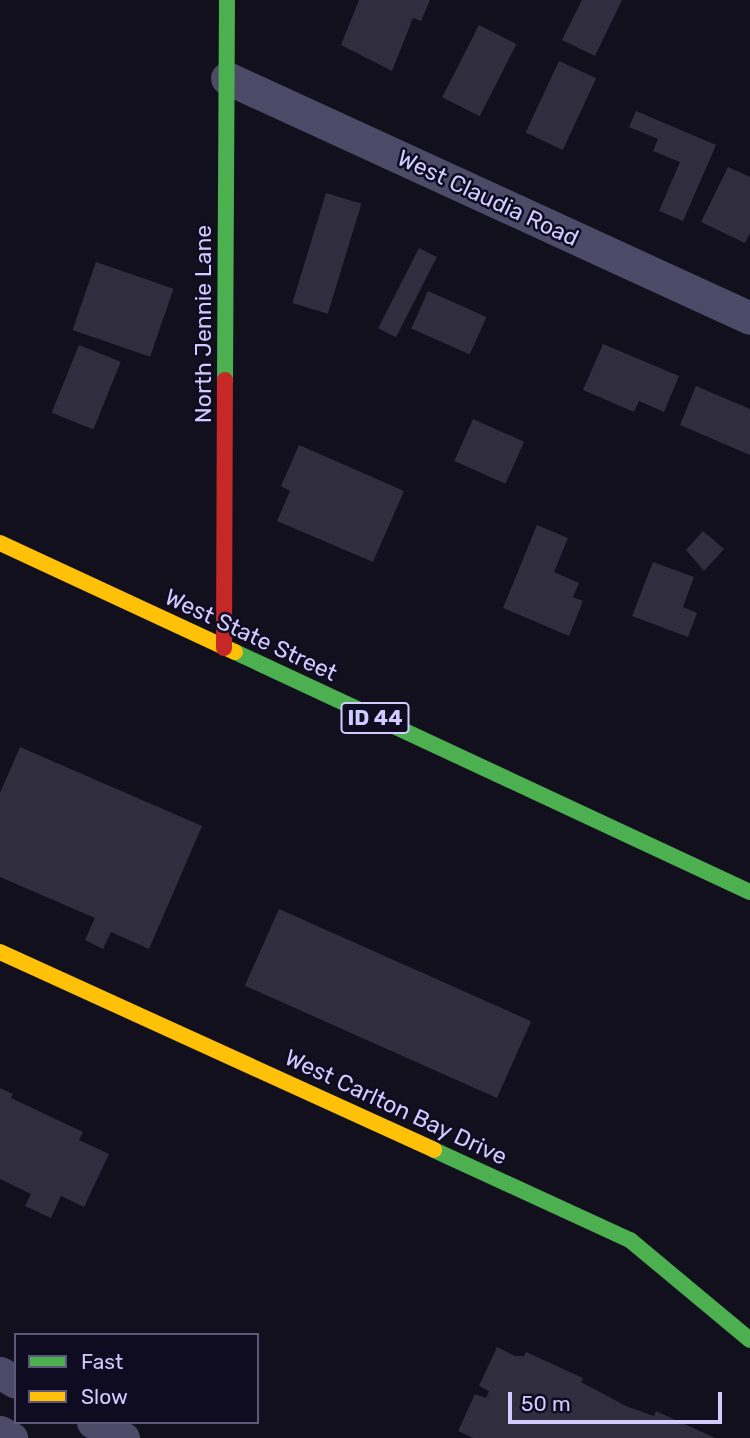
<!DOCTYPE html>
<style>
body{margin:0}
#map{position:relative;width:750px;height:1438px;overflow:hidden;background:#12101c;font-family:Rubik,sans-serif}
div>[style]{position:absolute}
.building>*{inset:0;background:#302d3f;transform-origin:0 0}
.street>*{height:33px;margin:-16.5px;padding:0 16.5px;transform-origin:16.5px;border-radius:16.5px;background:#4c4a66}
.fast>*{height:16px;margin:-8px;padding:0 8px;transform-origin:8px;border-radius:8px;background:#4caf50}
.slow>*{height:16px;margin:-8px;padding:0 8px;transform-origin:8px;border-radius:8px;background:#ffc107}
.jam>*{height:16px;margin:-8px;padding:0 8px;transform-origin:8px;border-radius:8px;background:#c62828}
span{translate:-50% -50%;white-space:nowrap;text-align:center;line-height:1.15;-webkit-text-stroke:5px #0f0b21;paint-order:stroke}
.shield-label span{padding:2px 5px;background:#0f0b21;border:2px solid;border-radius:5px;-webkit-text-stroke-width:0}
.shield-label{font-size:21px;color:#d2cbff;font-weight:700}
.street-label{font-size:23px;color:#d2cbff}
.legend{position:absolute;left:14px;top:1333px;width:245px;height:91px;box-sizing:border-box;background:#0f0b21;border:2px solid #5d587a;margin:0;padding:9px 12px;list-style:none;font-size:21px;color:#d2cbff}
.legend li{display:flex;align-items:center;gap:14px;height:35px}
.legend b{width:35px;border:2px solid #5d587a}
.scale{position:absolute;left:508px;top:1392px;width:214px;height:32px;box-sizing:border-box;border:4px solid #d2cbff;border-top:0;padding-left:9px;font-size:21px;line-height:24px;white-space:nowrap;color:#d2cbff;-webkit-text-stroke:5px #0f0b21;paint-order:stroke}
</style>
<div id="map">
<div class="building">
<div style="clip-path:polygon(359px 0,430px 0,421px 21px,413px 18px,392px 71px,341px 45px)"></div>
<div style="clip-path:polygon(582px 0,622px 0,595px 56px,562px 40px)"></div>
<div style="left:479px;top:25px;width:42px;height:81px;rotate:27deg"></div>
<div style="left:559px;top:61px;width:41px;height:79px;rotate:25deg"></div>
<div style="clip-path:polygon(636px 111px,716px 145px,683px 221px,659px 211px,680px 162px,653px 151px,658px 139px,629px 127px)"></div>
<div style="clip-path:polygon(728px 167px,750px 177px,750px 233px,745px 243px,701px 222px)"></div>
<div style="left:326px;top:193px;width:37px;height:115px;rotate:17deg"></div>
<div style="left:419px;top:248px;width:20px;height:90px;rotate:27deg"></div>
<div style="left:96px;top:262px;width:82px;height:72px;rotate:19deg"></div>
<div style="left:428px;top:291px;width:64px;height:41px;rotate:24deg"></div>
<div style="clip-path:polygon(603px 344px,679px 376px,664px 412px,639px 401px,634px 412px,583px 390px)"></div>
<div style="left:79px;top:345px;width:45px;height:73px;rotate:22deg"></div>
<div style="clip-path:polygon(696px 386px,750px 409px,750px 455px,680px 425px)"></div>
<div style="left:473px;top:419px;width:56px;height:46px;rotate:24deg"></div>
<div style="clip-path:polygon(299px 445px,404px 491px,373px 562px,277px 521px,290px 491px,281px 486px)"></div>
<div style="clip-path:polygon(537px 525px,568px 538px,554px 572px,579px 583px,573px 597px,583px 601px,569px 636px,503px 608px)"></div>
<div style="clip-path:polygon(703px 531px,724px 549px,704px 571px,686px 550px)"></div>
<div style="clip-path:polygon(653px 562px,694px 577px,683px 607px,697px 613px,688px 637px,632px 616px)"></div>
<div style="clip-path:polygon(20px 747px,202px 826px,149px 949px,111px 932px,103px 949px,85px 940px,95px 918px,0 877px,0 793px)"></div>
<div style="left:279px;top:909px;width:276px;height:84px;rotate:24deg"></div>
<div style="clip-path:polygon(0 1088px,13px 1094px,11px 1098px,83px 1132px,79px 1140px,109px 1154px,84px 1207px,61px 1196px,51px 1218px,25px 1206px,31px 1194px,0 1179px)"></div>
<div style="clip-path:polygon(497px 1347px,515px 1356px,524px 1356px,526px 1352px,583px 1378px,581px 1382px,626px 1406px,654px 1416px,656px 1411px,715px 1438px,473px 1438px,458px 1431px,475px 1394px,486px 1398px,489px 1391px,479px 1386px)"></div>
</div>
<div class="street">
<div style="left:227px;top:78px;width:575px;rotate:24.65deg"></div>
<div style="left:0;top:1373px;width:18px;rotate:29deg"></div>
<div style="left:93px;top:1422px;width:34px;rotate:28deg"></div>
<div style="left:0;top:1432px;width:13px;rotate:29deg"></div>
</div>
<div class="fast">
<div style="left:225px;top:380px;width:380px;rotate:-89.7deg"></div>
<div style="left:235px;top:652px;width:568px;rotate:24.99deg"></div>
<div style="left:434px;top:1150px;width:216px;rotate:24.7deg"></div>
<div style="left:630px;top:1240px;width:156px;rotate:39.8deg"></div>
</div>
<div class="slow">
<div style="left:0;top:543px;width:259px;rotate:24.9deg"></div>
<div style="left:0;top:952px;width:477px;rotate:24.5deg"></div>
</div>
<div class="jam">
<div style="left:224px;top:648px;width:268px;rotate:-89.8deg"></div>
</div>
<div class="shield-label">
<span style="left:375px;top:718px">ID 44</span>
</div>
<div class="street-label">
<span style="left:488px;top:198px;rotate:25deg">West Claudia Road</span>
<span style="left:203px;top:324px;rotate:-90deg">North Jennie Lane</span>
<span style="left:251px;top:635px;rotate:25deg">West State Street</span>
<span style="left:396px;top:1107px;rotate:25deg">West Carlton Bay Drive</span>
</div>
<ul class="legend">
<li><b style="height:9px;background:#4caf50"></b>Fast</li>
<li><b style="height:9px;background:#ffc107"></b>Slow</li>
</ul>
<div class="scale">50 m</div>
</div>
